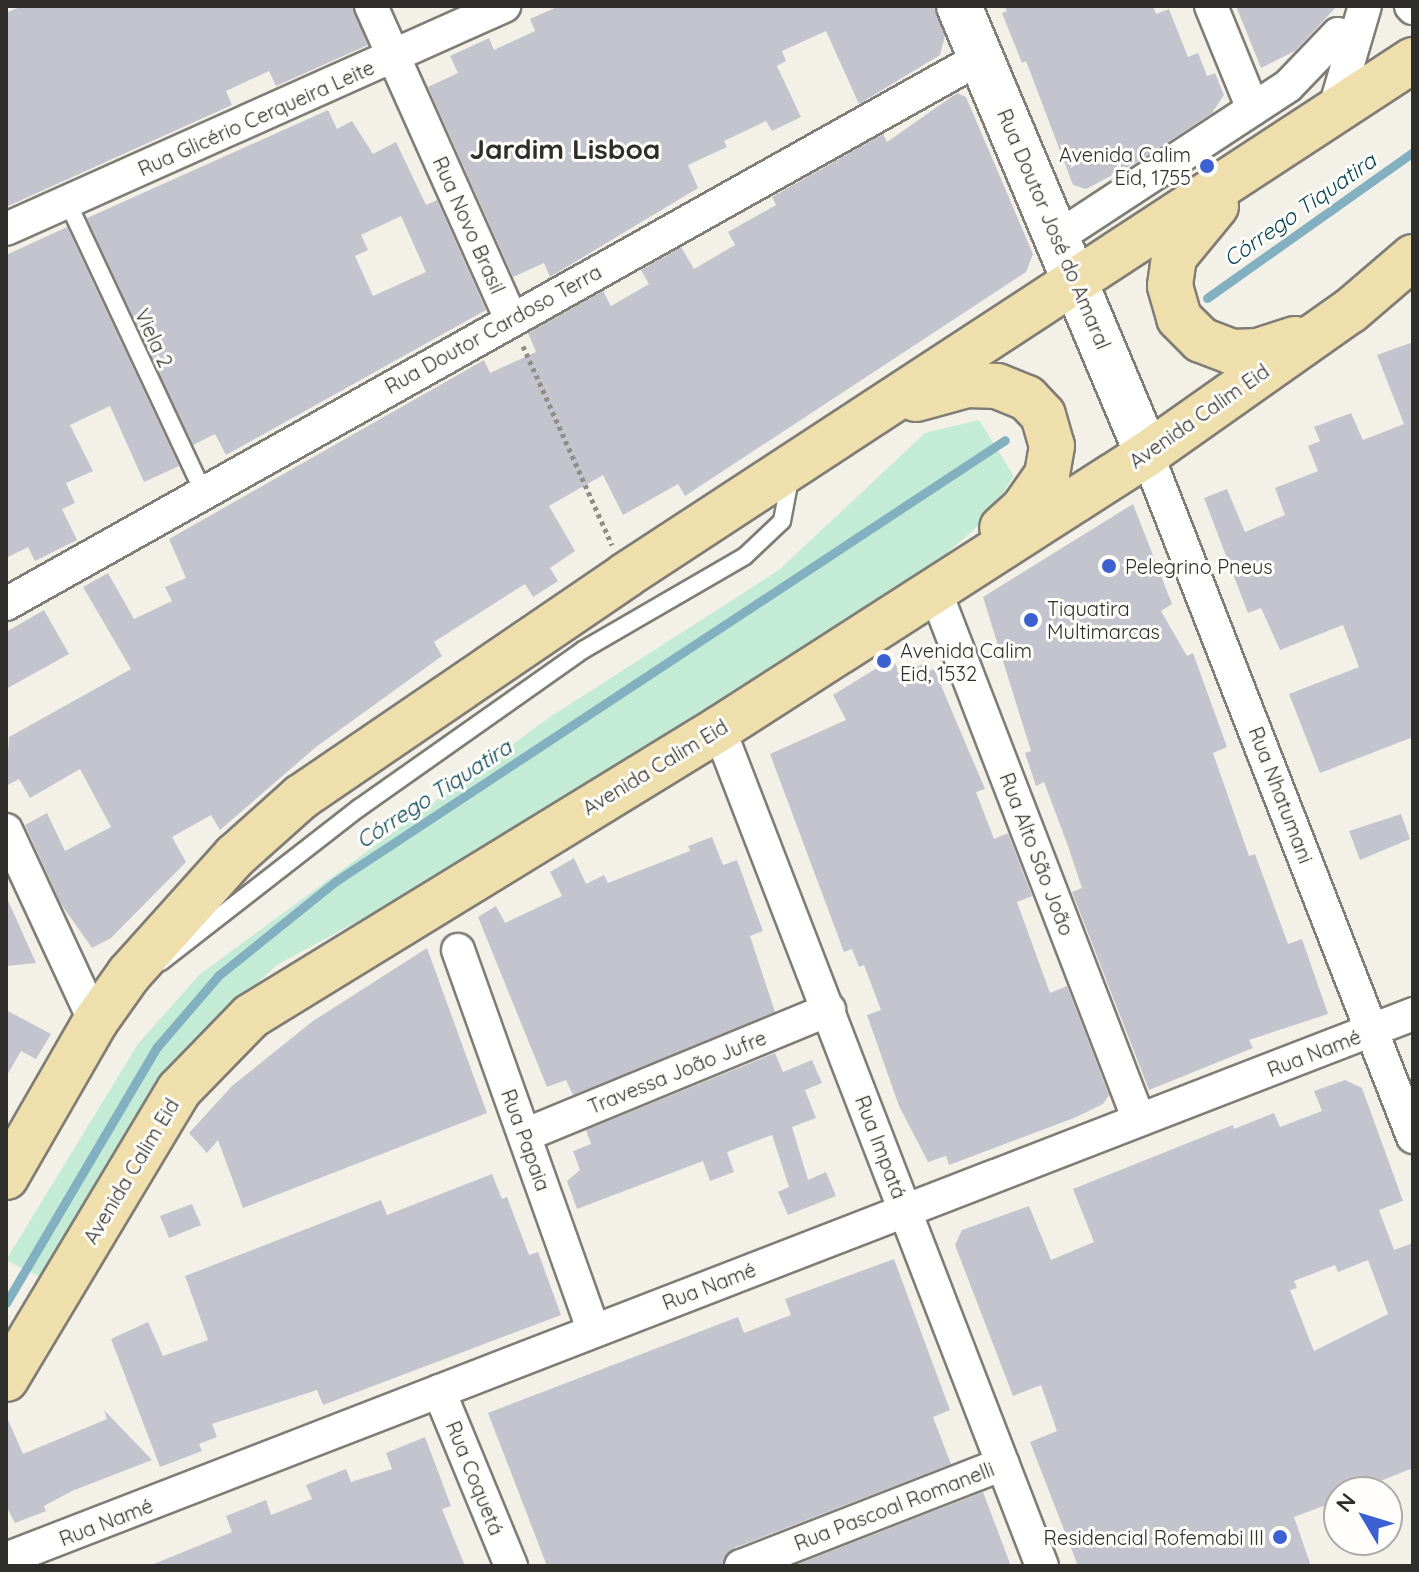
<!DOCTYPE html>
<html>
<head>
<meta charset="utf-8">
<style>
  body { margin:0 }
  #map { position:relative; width:1419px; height:1572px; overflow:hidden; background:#f3f1e7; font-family:Quicksand,sans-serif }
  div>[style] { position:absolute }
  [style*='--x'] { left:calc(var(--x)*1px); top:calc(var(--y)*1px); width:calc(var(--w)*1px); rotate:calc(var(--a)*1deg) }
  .green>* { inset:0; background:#c3ebd6 }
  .stream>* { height:9px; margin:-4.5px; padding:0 4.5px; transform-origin:4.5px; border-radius:4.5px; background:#83b0c0 }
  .building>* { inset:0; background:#c4c4ce }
  .path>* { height:5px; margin-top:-2.5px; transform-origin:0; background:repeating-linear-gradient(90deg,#8f8d86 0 4px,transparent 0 8px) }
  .roads { filter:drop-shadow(2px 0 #7f7d75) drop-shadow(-2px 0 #7f7d75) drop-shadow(0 2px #7f7d75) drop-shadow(0 -2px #7f7d75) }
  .lane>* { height:16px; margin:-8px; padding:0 8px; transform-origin:8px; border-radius:8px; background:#fff }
  .street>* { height:32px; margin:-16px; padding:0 16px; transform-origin:16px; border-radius:16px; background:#fff }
  .secondary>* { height:44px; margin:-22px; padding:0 22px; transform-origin:22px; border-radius:22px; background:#fff }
  .primary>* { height:44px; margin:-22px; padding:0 22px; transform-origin:22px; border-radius:22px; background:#eedfac }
  .dots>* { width:22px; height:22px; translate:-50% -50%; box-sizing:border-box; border:4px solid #fffefa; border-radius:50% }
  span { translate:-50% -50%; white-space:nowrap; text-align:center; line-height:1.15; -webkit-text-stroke:6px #fffefa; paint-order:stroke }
  .street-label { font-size:20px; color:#2f2e2a }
  .poi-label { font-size:20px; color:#2f2e2a }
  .right { translate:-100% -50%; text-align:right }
  .left { translate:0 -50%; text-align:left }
  .water-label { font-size:22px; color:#004354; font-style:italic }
  .district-label { font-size:28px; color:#2f2e2a; font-weight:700 }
  .frame { position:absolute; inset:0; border:8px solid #2f2e2a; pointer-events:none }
  .north { position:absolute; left:1323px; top:1476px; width:80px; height:80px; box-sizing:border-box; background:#fffefa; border:2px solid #acaba7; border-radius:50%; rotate:308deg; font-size:22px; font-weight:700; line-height:32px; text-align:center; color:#2f2e2a }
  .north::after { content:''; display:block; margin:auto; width:28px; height:36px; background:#3b61d2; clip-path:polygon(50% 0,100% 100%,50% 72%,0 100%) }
</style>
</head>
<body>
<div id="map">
  <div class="green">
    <div style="clip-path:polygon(979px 420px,1014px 476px,988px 517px,945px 555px,615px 781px,277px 965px,202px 1034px,138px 1123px,48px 1281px,6px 1260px,138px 1044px,199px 975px,550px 717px,779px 570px,925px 433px)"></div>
  </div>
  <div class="stream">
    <div style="--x:1207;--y:298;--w:252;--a:-35.3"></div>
    <div style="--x:6;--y:1303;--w:297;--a:-59.5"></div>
    <div style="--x:157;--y:1047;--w:95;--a:-49.3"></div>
    <div style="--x:219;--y:975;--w:150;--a:-38.8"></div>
    <div style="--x:336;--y:881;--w:801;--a:-33.39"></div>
  </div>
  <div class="building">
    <div style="clip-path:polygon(22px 6px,352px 6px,368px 45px,276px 86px,269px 71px,226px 91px,232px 105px,6px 207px,6px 13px)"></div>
    <div style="clip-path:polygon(559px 6px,933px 6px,945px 36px,940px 55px,859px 104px,826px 31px,782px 51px,786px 61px,777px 66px,801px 117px,772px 131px,766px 121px,724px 141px,727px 147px,688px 165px,698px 188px,550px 277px,544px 263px,513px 277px,428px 87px,458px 73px,450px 56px,489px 38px,494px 50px,535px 31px,530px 19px)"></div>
    <div style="clip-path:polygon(1004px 6px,1153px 6px,1156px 14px,1169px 9px,1188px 57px,1198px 53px,1207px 76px,1215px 73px,1224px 95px,1212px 113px,1139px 161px,1086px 189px,1073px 185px,1026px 61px,1022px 63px,1002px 13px,1007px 11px)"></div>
    <div style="clip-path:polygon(1236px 6px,1337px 6px,1295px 51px,1261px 68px)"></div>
    <div style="clip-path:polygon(957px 93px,966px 97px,1033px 254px,1026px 272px,685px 496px,678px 484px,623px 515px,603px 475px,549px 506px,575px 551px,550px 568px,558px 581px,533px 597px,525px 584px,434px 642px,442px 656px,316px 747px,220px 830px,211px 815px,172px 837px,186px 862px,111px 938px,92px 948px,61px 904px,25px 825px,47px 813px,65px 851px,111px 827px,80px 769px,30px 798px,19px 779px,6px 786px,9px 737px,131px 669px,83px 587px,108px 573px,134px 619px,172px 601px,165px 587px,186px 578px,169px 539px,484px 360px,490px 373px,536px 352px,528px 333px,603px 291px,611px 306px,649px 284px,641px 270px,681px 247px,694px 269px,735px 245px,728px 232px,776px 205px,772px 197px,883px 134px,887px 142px)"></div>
    <div style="clip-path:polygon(evenodd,328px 110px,337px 129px,352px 121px,373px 154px,396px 142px,426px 205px,437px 200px,486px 310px,226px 455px,215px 434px,193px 445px,87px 218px,328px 110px,401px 216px,426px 272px,373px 296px,355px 256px,368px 250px,361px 235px,401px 216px)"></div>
    <div style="clip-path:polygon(67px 227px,179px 466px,144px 482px,110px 406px,70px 425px,93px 471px,66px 483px,75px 503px,62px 509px,77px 540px,35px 561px,28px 547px,6px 558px,6px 255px)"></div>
    <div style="clip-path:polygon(1413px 342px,1413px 737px,1320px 773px,1289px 694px,1359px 667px,1343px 625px,1280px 650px,1261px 608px,1248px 613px,1204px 498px,1227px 489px,1245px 532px,1285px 515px,1275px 488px,1318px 471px,1308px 446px,1320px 441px,1314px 427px,1351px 413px,1363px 440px,1404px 424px,1377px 355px)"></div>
    <div style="clip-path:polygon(1133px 504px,1172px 604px,1161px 611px,1187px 656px,1193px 653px,1227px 747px,1213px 753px,1249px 856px,1255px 854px,1288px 944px,1302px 939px,1328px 1014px,1249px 1040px,1253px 1048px,1149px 1090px,1072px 892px,1082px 888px,1068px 846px,1044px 782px,1036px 786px,1025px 753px,1031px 751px,983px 597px)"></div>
    <div style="clip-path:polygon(44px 610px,69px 654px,6px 689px,6px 632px)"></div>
    <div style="clip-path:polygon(893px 658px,899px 673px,926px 663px,929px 671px,934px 669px,985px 789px,976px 792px,994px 839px,1008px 833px,1032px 896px,1017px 902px,1050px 993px,1067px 986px,1109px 1095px,1103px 1104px,1074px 1118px,949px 1165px,946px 1156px,928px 1162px,899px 1106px,867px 1015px,881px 1010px,864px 965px,859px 967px,852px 949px,844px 952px,770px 754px,846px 720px,833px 695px)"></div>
    <div style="clip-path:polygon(1401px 814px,1410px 839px,1360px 860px,1349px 831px)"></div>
    <div style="clip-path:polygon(712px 837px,723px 865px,737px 860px,754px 907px,763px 931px,750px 936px,775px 1012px,573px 1095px,566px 1080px,547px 1087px,478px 917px,496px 906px,505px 923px,562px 896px,550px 872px,574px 858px,586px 884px,604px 875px,608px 883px,690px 851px,688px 846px)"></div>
    <div style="clip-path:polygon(6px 896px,36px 963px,6px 966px)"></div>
    <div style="clip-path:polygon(427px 948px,487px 1113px,243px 1208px,218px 1140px,207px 1153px,189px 1133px,232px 1086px,313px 1021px)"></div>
    <div style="clip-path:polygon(6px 1010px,51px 1034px,36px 1059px,21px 1051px,6px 1077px)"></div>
    <div style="clip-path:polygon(775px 1053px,783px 1072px,812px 1060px,822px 1083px,805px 1090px,816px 1118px,792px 1127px,808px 1180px,826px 1172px,836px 1196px,788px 1215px,778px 1192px,789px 1187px,772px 1135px,727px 1152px,734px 1172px,710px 1181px,703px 1161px,577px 1209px,567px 1181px,580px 1170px,573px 1151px,591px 1144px,586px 1130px)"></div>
    <div style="clip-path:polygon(evenodd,1345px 1080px,1362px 1088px,1403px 1201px,1379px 1210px,1394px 1250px,1413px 1243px,1413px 1468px,1353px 1492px,1339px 1492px,1339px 1500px,1294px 1517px,1311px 1566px,1078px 1566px,1030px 1442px,1057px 1431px,1041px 1385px,1013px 1396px,955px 1245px,962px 1230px,1029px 1206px,1051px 1260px,1094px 1242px,1073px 1189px,1233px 1125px,1234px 1129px,1274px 1113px,1280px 1127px,1322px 1111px,1314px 1091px,1345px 1080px,1368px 1260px,1388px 1314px,1314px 1351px,1290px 1290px,1297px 1288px,1294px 1281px,1335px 1265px,1338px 1272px,1368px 1260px)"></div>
    <div style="clip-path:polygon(492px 1174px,502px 1199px,507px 1197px,529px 1255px,538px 1252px,561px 1315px,323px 1405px,317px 1390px,212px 1424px,217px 1437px,199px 1444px,202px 1451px,160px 1467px,111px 1339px,148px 1322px,163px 1356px,208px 1340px,185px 1276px,381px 1200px,387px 1215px)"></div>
    <div style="clip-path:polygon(192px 1204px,201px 1225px,169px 1238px,160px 1216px)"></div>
    <div style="clip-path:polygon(894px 1259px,950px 1410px,933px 1417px,951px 1464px,734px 1548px,722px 1566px,547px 1566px,488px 1413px,738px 1317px,744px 1333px,791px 1315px,785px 1299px)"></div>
    <div style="clip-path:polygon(104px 1410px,152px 1460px,72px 1491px,44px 1506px,46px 1511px,15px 1523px,6px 1506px,6px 1415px,23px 1454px,107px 1419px)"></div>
    <div style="clip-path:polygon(425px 1437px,451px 1506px,442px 1509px,465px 1566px,149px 1566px,232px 1532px,226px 1516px,266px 1500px,271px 1515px,312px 1499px,306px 1485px,346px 1469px,351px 1482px,392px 1469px,386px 1453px)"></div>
    <div style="clip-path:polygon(983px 1492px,1011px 1566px,793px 1566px)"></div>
  </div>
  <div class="path">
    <div style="--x:523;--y:346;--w:218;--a:65.9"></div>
  </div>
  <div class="roads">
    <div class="lane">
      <div style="--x:67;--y:201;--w:323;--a:64.9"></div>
      <div style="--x:161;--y:962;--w:251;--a:-37.9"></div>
      <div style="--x:359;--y:808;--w:274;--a:-35.2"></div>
      <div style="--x:583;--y:650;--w:187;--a:-30.1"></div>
      <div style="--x:745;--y:556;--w:51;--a:-43.4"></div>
      <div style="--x:782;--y:521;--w:48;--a:-79.2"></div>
    </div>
    <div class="street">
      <div style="--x:371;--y:6;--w:343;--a:65.9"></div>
      <div style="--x:1211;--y:6;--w:111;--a:67.8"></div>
      <div style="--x:1411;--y:6;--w:3;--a:45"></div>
      <div style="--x:1334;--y:111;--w:109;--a:-73.6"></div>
      <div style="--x:6;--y:229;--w:546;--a:-24.12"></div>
      <div style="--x:1058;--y:237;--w:275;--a:-33.3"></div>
      <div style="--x:1288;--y:86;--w:72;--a:-46.1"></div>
      <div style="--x:1147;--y:454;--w:733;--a:68.72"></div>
      <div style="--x:934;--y:588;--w:570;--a:68.93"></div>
      <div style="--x:6;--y:604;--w:1119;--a:-29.27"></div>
      <div style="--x:719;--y:729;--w:897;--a:68.9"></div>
      <div style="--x:6;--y:830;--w:212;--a:65.1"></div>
      <div style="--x:458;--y:950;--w:403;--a:70.4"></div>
      <div style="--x:525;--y:1135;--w:329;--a:-22.4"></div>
      <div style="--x:439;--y:1391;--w:189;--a:67.6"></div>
      <div style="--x:6;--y:1559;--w:1509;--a:-21.17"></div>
      <div style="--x:741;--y:1566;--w:281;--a:-21.3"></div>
    </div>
    <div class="secondary">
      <div style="--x:959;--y:6;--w:486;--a:67.2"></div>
    </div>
    <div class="primary">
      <div style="--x:1216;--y:206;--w:66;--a:129.5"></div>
      <div style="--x:1174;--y:257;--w:29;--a:98"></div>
      <div style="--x:1170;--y:286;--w:33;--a:74"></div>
      <div style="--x:1179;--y:318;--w:31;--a:45"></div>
      <div style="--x:1201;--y:340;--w:33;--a:21"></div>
      <div style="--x:1232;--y:352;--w:26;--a:-2"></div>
      <div style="--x:1258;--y:351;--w:39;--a:-18"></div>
      <div style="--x:916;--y:399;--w:53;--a:-15.4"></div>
      <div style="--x:967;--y:385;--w:30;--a:2"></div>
      <div style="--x:997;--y:386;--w:32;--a:22"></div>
      <div style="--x:1027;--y:398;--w:23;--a:47"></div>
      <div style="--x:1043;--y:415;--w:32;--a:74"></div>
      <div style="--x:1052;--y:446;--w:29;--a:100"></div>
      <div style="--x:1047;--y:475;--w:42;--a:125.2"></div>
      <div style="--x:1023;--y:509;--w:28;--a:138"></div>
      <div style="--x:6;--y:1177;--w:179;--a:-60.1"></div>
      <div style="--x:95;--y:1022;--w:59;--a:-54.7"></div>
      <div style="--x:129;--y:974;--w:159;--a:-48.1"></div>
      <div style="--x:235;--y:856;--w:89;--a:-41.8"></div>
      <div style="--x:301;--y:797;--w:394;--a:-34.3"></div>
      <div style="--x:626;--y:575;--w:941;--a:-33.2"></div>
      <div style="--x:6;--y:1379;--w:337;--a:-59.1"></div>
      <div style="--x:179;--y:1090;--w:103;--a:-45.8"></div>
      <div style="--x:251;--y:1016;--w:549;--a:-31.52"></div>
      <div style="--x:719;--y:729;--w:509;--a:-32.72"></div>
      <div style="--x:1147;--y:454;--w:248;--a:-35.2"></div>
      <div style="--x:1350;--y:311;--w:83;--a:-40.6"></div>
    </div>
  </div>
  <div class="dots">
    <div style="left:1207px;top:166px;background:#3b61d2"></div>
    <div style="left:1109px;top:566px;background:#3b61d2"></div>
    <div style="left:1031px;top:620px;background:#3b61d2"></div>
    <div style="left:884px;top:661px;background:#3b61d2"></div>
    <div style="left:1280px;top:1537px;background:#3b61d2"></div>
  </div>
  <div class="street-label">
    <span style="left:256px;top:118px;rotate:-24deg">Rua Glicério Cerqueira Leite</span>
    <span style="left:469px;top:225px;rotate:66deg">Rua Novo Brasil</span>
    <span style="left:1054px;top:229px;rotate:67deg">Rua Doutor José do Amaral</span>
    <span style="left:493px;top:329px;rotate:-29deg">Rua Doutor Cardoso Terra</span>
    <span style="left:154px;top:338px;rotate:65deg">Viela 2</span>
    <span style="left:1199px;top:416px;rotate:-35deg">Avenida Calim Eid</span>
    <span style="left:655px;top:767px;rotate:-31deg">Avenida Calim Eid</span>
    <span style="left:1281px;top:795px;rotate:69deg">Rua Nhatumani</span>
    <span style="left:1037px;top:854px;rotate:69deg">Rua Alto São João</span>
    <span style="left:1314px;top:1053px;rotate:-21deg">Rua Namé</span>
    <span style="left:677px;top:1072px;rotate:-22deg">Travessa João Jufre</span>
    <span style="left:526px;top:1140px;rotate:70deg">Rua Papaia</span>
    <span style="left:881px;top:1147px;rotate:69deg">Rua Impatá</span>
    <span style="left:131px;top:1171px;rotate:-59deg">Avenida Calim Eid</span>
    <span style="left:709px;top:1286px;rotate:-21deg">Rua Namé</span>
    <span style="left:475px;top:1478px;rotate:68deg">Rua Coquetá</span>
    <span style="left:894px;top:1506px;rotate:-21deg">Rua Pascoal Romanelli</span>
    <span style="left:106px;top:1522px;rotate:-21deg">Rua Namé</span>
  </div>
  <div class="poi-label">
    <span class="right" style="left:1191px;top:166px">Avenida Calim<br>Eid, 1755</span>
    <span class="left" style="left:1125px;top:566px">Pelegrino Pneus</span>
    <span class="left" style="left:1047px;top:620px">Tiquatira<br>Multimarcas</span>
    <span class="left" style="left:900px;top:662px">Avenida Calim<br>Eid, 1532</span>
    <span class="right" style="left:1264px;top:1537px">Residencial Rofemabi III</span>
  </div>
  <div class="water-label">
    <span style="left:1300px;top:210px;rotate:-35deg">Córrego Tiquatira</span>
    <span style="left:434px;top:794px;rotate:-33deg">Córrego Tiquatira</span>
  </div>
  <div class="district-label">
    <span style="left:565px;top:149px">Jardim Lisboa</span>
  </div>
  <div class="frame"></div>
  <div class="north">N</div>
</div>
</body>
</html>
